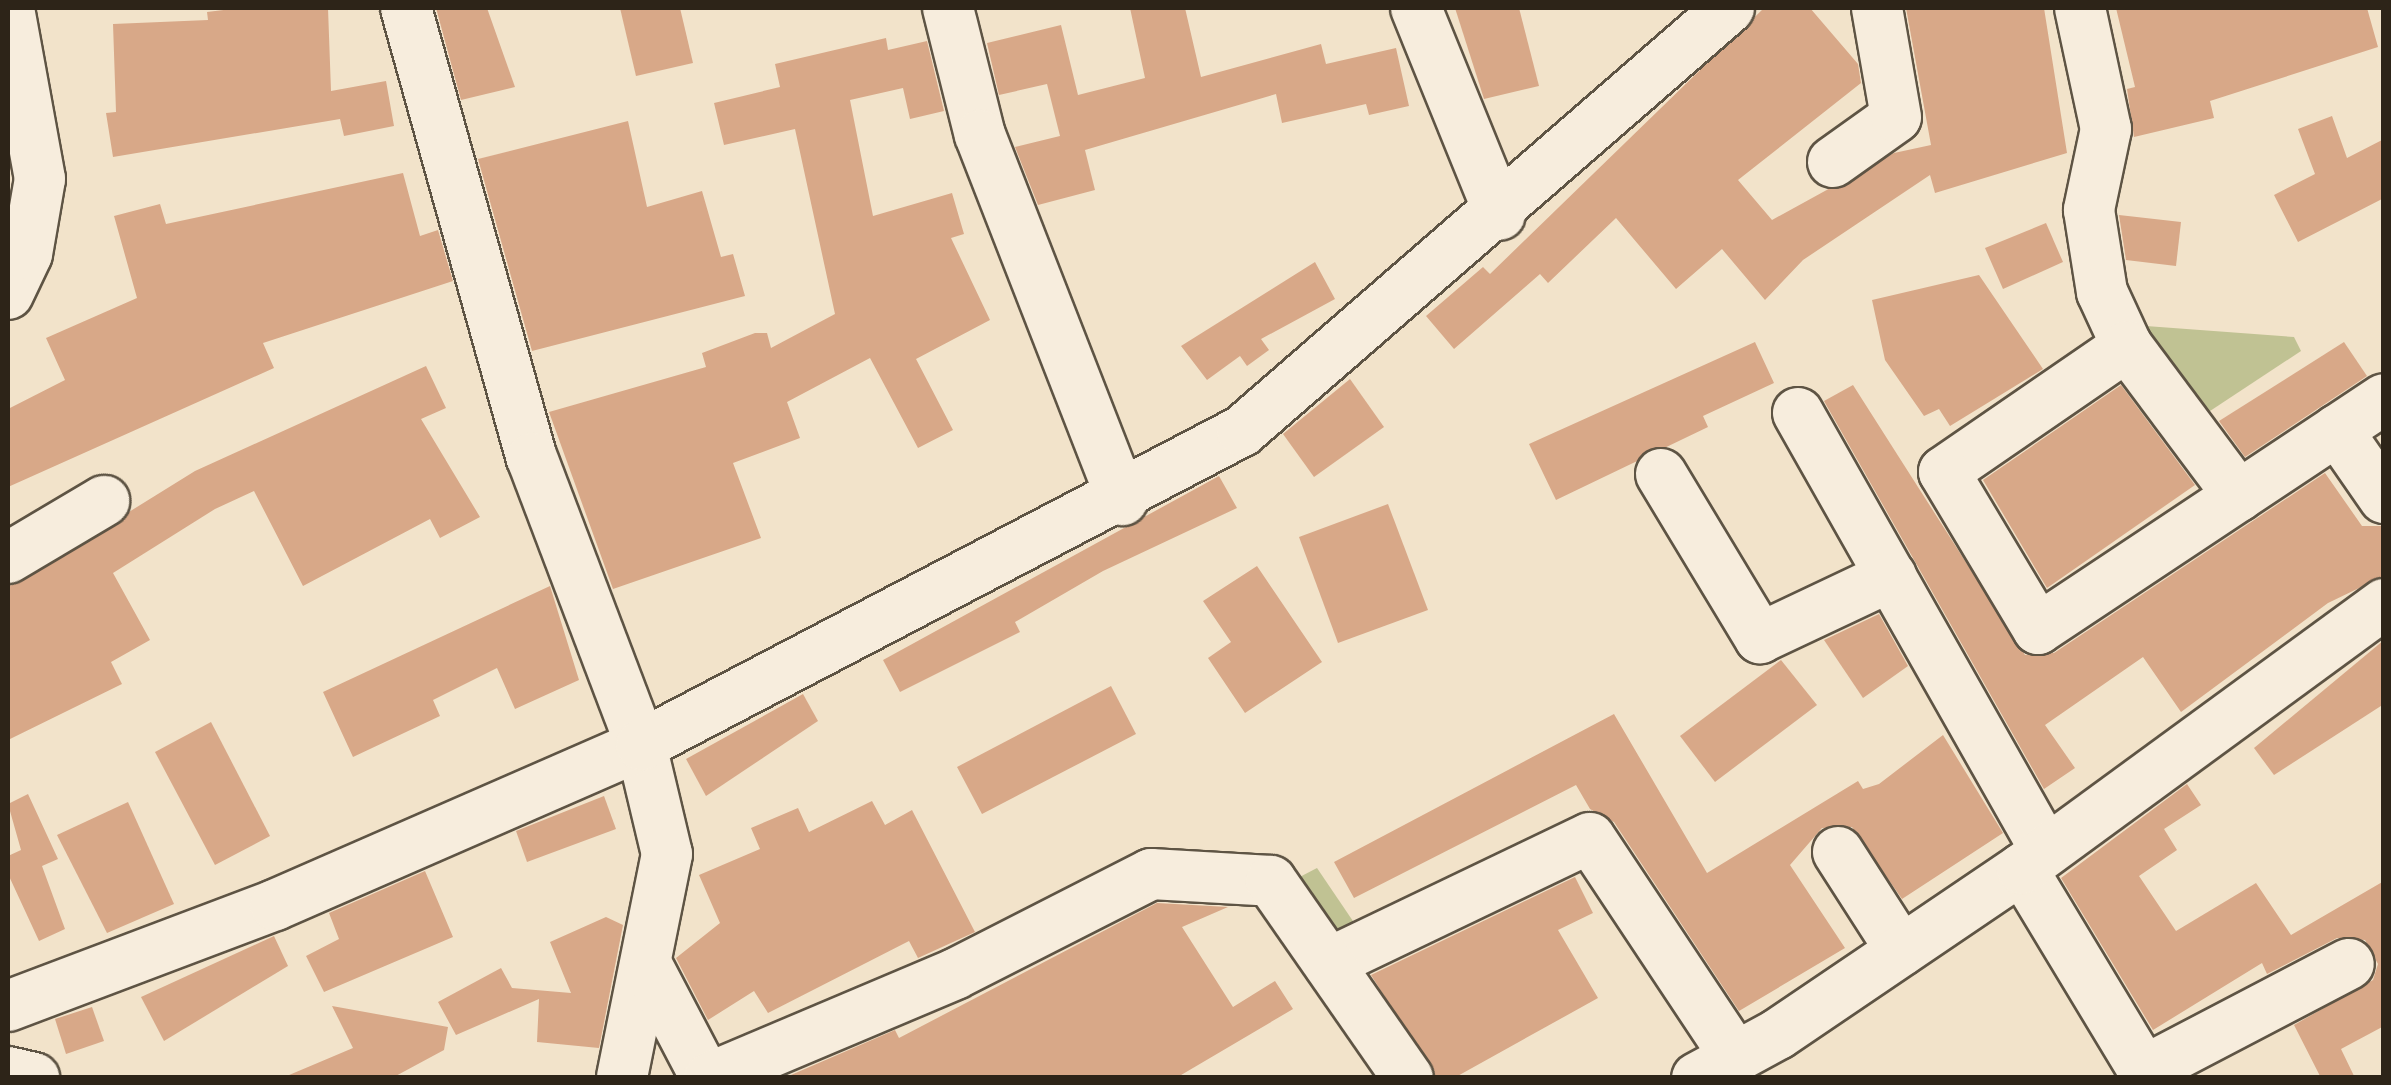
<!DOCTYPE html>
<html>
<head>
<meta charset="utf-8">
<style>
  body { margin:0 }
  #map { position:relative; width:2391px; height:1085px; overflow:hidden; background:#f2e3ca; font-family:"Old Standard TT",serif }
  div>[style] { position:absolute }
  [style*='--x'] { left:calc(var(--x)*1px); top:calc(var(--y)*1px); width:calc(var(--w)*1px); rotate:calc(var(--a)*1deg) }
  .green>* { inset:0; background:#c0c293 }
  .building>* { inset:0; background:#d8a888 }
  .roads { filter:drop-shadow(2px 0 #5e5444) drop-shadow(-2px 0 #5e5444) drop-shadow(0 2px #5e5444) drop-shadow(0 -2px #5e5444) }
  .minor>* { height:50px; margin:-25px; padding:0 25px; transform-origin:25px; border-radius:25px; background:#f7eddd }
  span { translate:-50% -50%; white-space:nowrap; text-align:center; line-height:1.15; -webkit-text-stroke:9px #f7eddd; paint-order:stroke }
  .frame { position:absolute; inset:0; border:10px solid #2d2418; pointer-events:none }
</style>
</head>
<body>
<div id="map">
  <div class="green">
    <div style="clip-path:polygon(2146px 326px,2294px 337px,2301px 351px,2207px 413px)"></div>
    <div style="clip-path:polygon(1317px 868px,1359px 930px,1333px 947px,1292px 881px)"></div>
  </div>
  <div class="building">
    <div style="clip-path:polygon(240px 8px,328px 8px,331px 91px,386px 81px,394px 126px,344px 136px,340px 119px,113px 157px,106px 113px,116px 112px,113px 24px,208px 20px,207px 12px)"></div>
    <div style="clip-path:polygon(436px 8px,487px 8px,515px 87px,461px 100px)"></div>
    <div style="clip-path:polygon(620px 8px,680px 8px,693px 63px,636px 76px)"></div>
    <div style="clip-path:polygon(1130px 8px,1185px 8px,1201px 77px,1321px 44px,1326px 64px,1396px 48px,1409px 106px,1369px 115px,1366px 104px,1282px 123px,1276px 94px,1085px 150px,1095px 190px,1038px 205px,1015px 147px,1060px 136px,1047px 84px,999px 95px,987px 43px,1061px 25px,1078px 95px,1145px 78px)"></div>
    <div style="clip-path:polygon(1455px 8px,1519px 8px,1539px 86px,1484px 99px)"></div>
    <div style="clip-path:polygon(1764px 8px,1810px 8px,1858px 64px,1861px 83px,1738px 180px,1772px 220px,1894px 153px,1931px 145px,1906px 8px,2044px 8px,2067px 153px,1935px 193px,1930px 175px,1803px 260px,1765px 300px,1722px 249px,1676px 289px,1616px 218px,1548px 283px,1540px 274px,1454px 349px,1426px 316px,1483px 267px,1490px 274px)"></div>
    <div style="clip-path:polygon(2116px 8px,2367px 8px,2378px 47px,2210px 101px,2214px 118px,2134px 137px,2127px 89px,2135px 87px)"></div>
    <div style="clip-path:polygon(886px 38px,888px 50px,927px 41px,944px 111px,910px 119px,903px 88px,850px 100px,873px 216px,952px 193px,964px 234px,951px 238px,990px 320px,916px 359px,953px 430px,918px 448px,870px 358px,787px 402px,800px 438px,733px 463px,761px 538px,613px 589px,549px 412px,706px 367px,702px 353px,755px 333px,767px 333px,771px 348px,835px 314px,795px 129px,724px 145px,714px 103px,780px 87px,775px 64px)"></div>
    <div style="clip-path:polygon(2332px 116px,2347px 158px,2384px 139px,2384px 198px,2298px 242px,2274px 195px,2315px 174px,2298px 129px)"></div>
    <div style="clip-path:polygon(628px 121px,647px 207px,702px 191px,721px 257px,733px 254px,745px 296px,532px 351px,478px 159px)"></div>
    <div style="clip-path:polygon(403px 173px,420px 236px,438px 230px,453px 281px,263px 343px,274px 368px,8px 487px,8px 409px,65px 380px,46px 338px,137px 298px,114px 216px,160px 204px,166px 224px)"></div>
    <div style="clip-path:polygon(2119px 215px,2181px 222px,2176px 266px,2126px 260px)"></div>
    <div style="clip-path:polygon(2046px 223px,2063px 262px,2003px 289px,1985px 248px)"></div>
    <div style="clip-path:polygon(1315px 262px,1335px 299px,1261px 339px,1269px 350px,1247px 366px,1240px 356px,1207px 380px,1181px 346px)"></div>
    <div style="clip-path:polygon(1979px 275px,2043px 369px,1950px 426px,1939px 409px,1924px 416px,1885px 360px,1872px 300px)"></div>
    <div style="clip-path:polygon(1755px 342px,1774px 383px,1703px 416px,1708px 427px,1556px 500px,1529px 444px)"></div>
    <div style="clip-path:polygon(2344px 342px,2367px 376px,2245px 457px,2219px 421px)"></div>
    <div style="clip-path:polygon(426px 366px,446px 408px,421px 419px,480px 517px,440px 538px,430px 519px,303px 586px,254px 491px,215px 509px,113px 573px,150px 640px,111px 662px,122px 684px,8px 740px,8px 587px,195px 471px)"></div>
    <div style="clip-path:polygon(1350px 379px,1384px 427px,1314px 477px,1283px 434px)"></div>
    <div style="clip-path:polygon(1853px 385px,2025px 655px,2054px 653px,2325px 473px,2362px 526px,2384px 526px,2384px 576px,2328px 603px,2181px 712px,2143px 657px,2045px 725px,2075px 768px,2044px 789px,1824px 401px)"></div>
    <div style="clip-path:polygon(2121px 385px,2195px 485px,2047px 588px,1983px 480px)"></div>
    <div style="clip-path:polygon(1219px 476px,1237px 508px,1103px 571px,1015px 622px,1020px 632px,900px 692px,883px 660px)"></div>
    <div style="clip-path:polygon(1388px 504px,1428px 610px,1338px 643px,1299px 537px)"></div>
    <div style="clip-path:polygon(1257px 566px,1322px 662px,1245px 713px,1208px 658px,1231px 642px,1203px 601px)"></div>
    <div style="clip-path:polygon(550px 586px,579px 680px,515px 709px,497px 668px,433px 700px,440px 716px,353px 757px,323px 692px)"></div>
    <div style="clip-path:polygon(1879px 614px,1908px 666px,1863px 698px,1824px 640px)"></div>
    <div style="clip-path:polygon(2384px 640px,2384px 704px,2274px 775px,2254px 748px)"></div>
    <div style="clip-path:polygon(1781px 660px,1817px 705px,1715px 782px,1680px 736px)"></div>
    <div style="clip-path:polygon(1111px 686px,1136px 734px,982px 814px,957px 767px)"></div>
    <div style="clip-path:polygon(803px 694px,818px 721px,706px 796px,686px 759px)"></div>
    <div style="clip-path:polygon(1614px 714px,1707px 873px,1858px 781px,1863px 789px,1879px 784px,1943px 735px,2003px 833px,1902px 899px,1852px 827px,1822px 828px,1790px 865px,1845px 948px,1739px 1011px,1614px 822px,1590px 809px,1576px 785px,1354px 898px,1334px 862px)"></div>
    <div style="clip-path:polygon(211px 722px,270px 836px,215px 865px,155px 752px)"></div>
    <div style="clip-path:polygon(2187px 784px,2201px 805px,2164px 829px,2177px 850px,2139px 876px,2176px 931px,2256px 883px,2291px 935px,2384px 881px,2384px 1026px,2341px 1049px,2355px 1078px,2321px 1078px,2294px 1025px,2373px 980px,2378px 964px,2365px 940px,2337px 938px,2267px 974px,2262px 963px,2153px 1030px,2061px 878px)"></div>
    <div style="clip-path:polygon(28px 794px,58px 859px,42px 866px,65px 929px,39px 941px,8px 874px,8px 856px,21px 850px,8px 804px)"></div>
    <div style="clip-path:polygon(604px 796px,616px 829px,527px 862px,516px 831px)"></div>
    <div style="clip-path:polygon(872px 801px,885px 825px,912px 810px,975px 932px,918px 958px,909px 941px,768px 1013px,754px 991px,708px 1020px,676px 958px,720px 923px,699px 875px,760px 849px,751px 828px,798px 808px,809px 832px)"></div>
    <div style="clip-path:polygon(128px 802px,174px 904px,107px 933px,57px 835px)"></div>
    <div style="clip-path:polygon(425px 871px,453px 937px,324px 992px,306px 956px,339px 939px,329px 913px)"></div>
    <div style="clip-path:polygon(1575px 877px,1593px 913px,1558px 930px,1598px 998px,1454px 1078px,1436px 1078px,1371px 975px)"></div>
    <div style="clip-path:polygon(1157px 903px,1228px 907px,1182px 927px,1233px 1007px,1275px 981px,1293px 1009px,1176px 1078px,784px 1078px,895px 1030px,899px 1038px)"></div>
    <div style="clip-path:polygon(606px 917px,623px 925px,599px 1048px,537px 1042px,539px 999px,456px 1035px,438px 1002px,501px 968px,512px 988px,571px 993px,550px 942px)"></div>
    <div style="clip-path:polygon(274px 936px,288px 966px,164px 1041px,141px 997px)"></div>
    <div style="clip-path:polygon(332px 1006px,448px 1027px,444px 1050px,392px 1078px,282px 1078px,353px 1048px)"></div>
    <div style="clip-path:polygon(92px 1007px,104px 1041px,66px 1054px,55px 1019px)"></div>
  </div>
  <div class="roads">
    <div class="minor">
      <div style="--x:406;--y:8;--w:467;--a:74.4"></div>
      <div style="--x:532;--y:458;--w:307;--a:69.2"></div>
      <div style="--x:641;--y:745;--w:112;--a:76.6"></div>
      <div style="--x:667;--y:854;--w:228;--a:101.4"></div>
      <div style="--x:948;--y:8;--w:131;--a:75.9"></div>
      <div style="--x:980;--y:135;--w:392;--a:68.7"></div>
      <div style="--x:1416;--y:8;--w:223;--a:67.9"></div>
      <div style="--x:2080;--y:8;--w:124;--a:77.9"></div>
      <div style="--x:2106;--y:129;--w:83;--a:101.9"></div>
      <div style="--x:2089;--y:210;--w:83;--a:81"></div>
      <div style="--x:2102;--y:292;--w:60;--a:65.2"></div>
      <div style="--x:2127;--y:346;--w:187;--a:53.3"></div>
      <div style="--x:1833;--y:162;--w:77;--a:-35.5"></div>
      <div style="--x:1896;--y:117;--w:111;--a:-99.9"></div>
      <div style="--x:8;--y:294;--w:44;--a:-64.6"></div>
      <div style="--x:27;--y:254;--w:76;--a:-80.2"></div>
      <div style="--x:40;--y:179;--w:174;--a:-100.3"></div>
      <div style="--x:2127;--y:346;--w:222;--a:145.5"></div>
      <div style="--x:1944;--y:472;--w:183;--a:59.1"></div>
      <div style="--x:2038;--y:629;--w:415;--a:-33.6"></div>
      <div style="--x:1798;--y:413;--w:503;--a:60.48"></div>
      <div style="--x:2337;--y:430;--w:83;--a:55.3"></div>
      <div style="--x:1661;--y:474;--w:192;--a:58.9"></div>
      <div style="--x:1760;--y:638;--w:145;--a:-25.3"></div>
      <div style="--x:8;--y:558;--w:112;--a:-30.7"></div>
      <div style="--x:1838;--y:852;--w:117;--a:57.3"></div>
      <div style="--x:2022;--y:869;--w:244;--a:58.9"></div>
      <div style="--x:1329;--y:963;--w:289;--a:-25.6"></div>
      <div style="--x:1590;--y:838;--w:260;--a:56.4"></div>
      <div style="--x:649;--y:969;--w:123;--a:62.4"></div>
      <div style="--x:8;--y:1006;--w:285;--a:-20.7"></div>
      <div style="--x:275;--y:905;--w:399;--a:-23.6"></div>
      <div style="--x:641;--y:745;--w:678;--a:-27.59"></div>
      <div style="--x:1242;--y:431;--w:645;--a:-40.98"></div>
      <div style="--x:2144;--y:1071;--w:231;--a:-27.6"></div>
      <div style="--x:8;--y:1072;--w:27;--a:13"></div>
      <div style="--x:709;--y:1078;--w:267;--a:-22.9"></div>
      <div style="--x:955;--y:974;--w:220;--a:-27"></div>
      <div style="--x:1151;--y:874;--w:120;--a:3.3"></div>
      <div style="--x:1271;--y:881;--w:240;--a:55.2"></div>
      <div style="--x:1697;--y:1078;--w:92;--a:-28.5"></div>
      <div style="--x:1778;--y:1034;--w:295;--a:-34.1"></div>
      <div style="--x:2022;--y:869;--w:449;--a:-36.2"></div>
    </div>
  </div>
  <div class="frame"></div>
</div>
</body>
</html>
